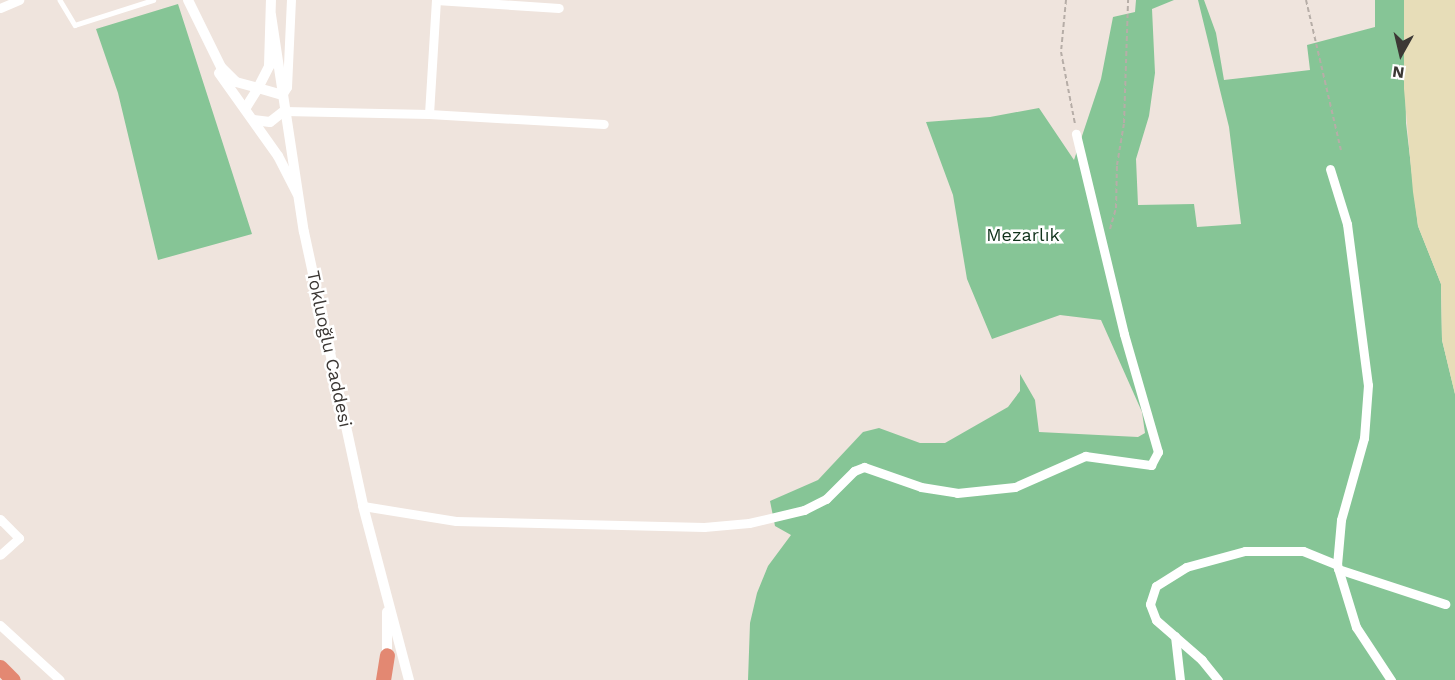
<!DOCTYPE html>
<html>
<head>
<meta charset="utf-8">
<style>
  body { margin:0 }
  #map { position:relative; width:1455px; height:680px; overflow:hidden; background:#efe4dd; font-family:"Work Sans",sans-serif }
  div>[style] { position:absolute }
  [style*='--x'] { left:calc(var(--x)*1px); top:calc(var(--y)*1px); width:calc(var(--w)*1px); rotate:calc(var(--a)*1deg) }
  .green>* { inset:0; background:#86c596 }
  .sand>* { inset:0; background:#e7ddb8 }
  .path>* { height:2px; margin-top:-1px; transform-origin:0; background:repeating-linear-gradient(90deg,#b6ada7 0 4.5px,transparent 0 7.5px) }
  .service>* { height:4.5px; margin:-2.25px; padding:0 2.25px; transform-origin:2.25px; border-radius:2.25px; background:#fff }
  .minor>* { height:9px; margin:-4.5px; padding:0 4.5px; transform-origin:4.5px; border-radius:4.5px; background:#fff }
  .tertiary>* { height:10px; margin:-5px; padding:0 5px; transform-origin:5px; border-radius:5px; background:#fff }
  .trunk>* { height:15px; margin:-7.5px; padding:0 7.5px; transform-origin:7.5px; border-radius:7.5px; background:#e38872 }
  span { translate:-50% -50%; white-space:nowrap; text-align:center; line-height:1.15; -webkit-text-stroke:5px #fff; paint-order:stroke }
  .park-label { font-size:18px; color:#10331b }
  .street-label { font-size:18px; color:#3c3835 }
  .north { position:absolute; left:1371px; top:24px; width:60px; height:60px; -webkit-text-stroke:4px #fff; paint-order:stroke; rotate:188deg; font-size:16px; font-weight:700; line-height:24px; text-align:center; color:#3c3835 }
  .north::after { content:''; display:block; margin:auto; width:21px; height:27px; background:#3c3835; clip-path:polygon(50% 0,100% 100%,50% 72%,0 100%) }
</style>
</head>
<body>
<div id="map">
  <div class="green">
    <div style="clip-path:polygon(1136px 0,1174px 0,1152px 9px,1155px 73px,1149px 116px,1136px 159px,1138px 205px,1194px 204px,1197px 227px,1241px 224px,1229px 127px,1198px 0,1204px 0,1216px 33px,1224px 80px,1310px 70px,1307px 45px,1375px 27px,1375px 0,1404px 0,1406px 123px,1418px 226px,1441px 284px,1442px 340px,1455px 394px,1455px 680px,748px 680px,750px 623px,757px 593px,768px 566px,791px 535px,775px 526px,770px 501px,818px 480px,863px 432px,879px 428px,920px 443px,945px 443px,1008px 407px,1020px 391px,1020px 374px,1035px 400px,1039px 432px,1138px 437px,1145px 433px,1142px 412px,1101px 320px,1060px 315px,992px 339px,967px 279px,953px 195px,926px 122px,990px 117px,1039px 108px,1074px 160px,1101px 79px,1113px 17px,1135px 12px)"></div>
    <div style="clip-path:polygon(178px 4px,252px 234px,158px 260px,118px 93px,96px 29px)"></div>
  </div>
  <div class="sand">
    <div style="clip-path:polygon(1404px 0,1455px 0,1455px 394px,1442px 340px,1441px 284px,1418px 226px,1413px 192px,1404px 89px)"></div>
  </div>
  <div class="path">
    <div style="--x:1066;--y:0;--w:52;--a:95.5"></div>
    <div style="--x:1061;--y:52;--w:73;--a:79"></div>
    <div style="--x:1306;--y:0;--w:154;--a:76.9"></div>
    <div style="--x:1110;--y:229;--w:22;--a:-74"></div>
    <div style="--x:1116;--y:208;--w:43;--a:-88.7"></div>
    <div style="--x:1117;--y:165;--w:43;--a:-80.5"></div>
    <div style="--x:1124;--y:123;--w:123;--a:-88.1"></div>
  </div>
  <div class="service">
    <div style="--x:60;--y:0;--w:29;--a:59"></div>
    <div style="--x:75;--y:25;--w:82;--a:-17.8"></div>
  </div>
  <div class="minor">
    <div style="--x:436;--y:0;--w:123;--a:3.7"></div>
    <div style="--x:0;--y:8;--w:21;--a:-23"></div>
    <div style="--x:282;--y:95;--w:9;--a:-58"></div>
    <div style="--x:287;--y:87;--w:87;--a:-87.4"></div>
    <div style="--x:284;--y:111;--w:145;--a:1.2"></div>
    <div style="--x:429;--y:114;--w:175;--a:3.3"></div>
    <div style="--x:429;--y:114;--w:114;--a:-86.5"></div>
    <div style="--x:1330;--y:169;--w:58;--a:72.8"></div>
    <div style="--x:1347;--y:224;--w:162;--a:82.6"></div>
    <div style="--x:1368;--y:385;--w:53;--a:94.3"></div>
    <div style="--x:1364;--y:438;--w:85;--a:105.7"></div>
    <div style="--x:1341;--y:520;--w:45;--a:95.1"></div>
    <div style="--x:1337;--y:565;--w:65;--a:73"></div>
    <div style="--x:1356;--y:627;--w:64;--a:56.6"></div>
    <div style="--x:363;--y:506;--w:94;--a:9.2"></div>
    <div style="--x:456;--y:521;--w:248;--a:1.4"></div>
    <div style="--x:704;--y:527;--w:45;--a:-5.1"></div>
    <div style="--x:749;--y:523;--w:57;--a:-13.3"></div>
    <div style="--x:804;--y:510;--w:25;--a:-27"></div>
    <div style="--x:826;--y:499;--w:40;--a:-45"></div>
    <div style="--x:854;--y:471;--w:11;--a:-22"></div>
    <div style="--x:864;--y:467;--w:60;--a:19.3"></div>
    <div style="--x:921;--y:487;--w:36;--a:9"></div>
    <div style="--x:957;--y:493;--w:58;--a:-5.9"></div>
    <div style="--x:1015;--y:487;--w:77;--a:-23.9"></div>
    <div style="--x:1085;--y:456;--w:67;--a:7.8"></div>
    <div style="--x:1151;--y:465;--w:15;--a:-62"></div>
    <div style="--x:1158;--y:452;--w:123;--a:-106.1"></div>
    <div style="--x:1124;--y:334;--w:206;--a:-103.5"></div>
    <div style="--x:0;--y:519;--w:27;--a:45"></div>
    <div style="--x:19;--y:538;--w:25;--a:138"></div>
    <div style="--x:1338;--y:569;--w:113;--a:18.1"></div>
    <div style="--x:0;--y:625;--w:81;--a:42.5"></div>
    <div style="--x:1175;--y:636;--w:44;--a:83.5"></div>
    <div style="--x:1218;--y:680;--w:26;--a:-129"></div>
    <div style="--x:1202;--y:660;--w:61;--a:-139"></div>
    <div style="--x:1156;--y:620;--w:17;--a:-111"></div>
    <div style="--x:1150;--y:604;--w:19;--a:-72"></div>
    <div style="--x:1156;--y:586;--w:36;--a:-32"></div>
    <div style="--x:1186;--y:567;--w:61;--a:-15.2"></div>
    <div style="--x:1245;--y:551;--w:58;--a:0"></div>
    <div style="--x:1303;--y:551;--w:37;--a:22"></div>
  </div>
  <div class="tertiary">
    <div style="--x:188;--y:0;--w:75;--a:63.8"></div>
    <div style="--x:221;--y:67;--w:21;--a:45"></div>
    <div style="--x:236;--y:82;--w:23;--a:15"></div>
    <div style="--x:258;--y:88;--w:25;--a:-63"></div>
    <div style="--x:269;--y:66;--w:66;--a:-88.3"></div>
    <div style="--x:271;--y:15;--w:219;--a:81.4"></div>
    <div style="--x:304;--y:232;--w:280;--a:77.8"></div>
    <div style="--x:363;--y:506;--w:180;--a:75.2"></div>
    <div style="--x:219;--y:73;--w:102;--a:54.6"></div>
    <div style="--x:278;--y:156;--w:42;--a:62.8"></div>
    <div style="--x:245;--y:109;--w:25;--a:-58"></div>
    <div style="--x:258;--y:88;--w:25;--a:16"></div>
    <div style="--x:253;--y:120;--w:17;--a:7"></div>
    <div style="--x:270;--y:122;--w:18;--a:-38"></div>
    <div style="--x:387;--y:660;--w:48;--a:-90"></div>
  </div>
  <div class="trunk">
    <div style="--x:0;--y:667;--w:18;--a:45"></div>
    <div style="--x:383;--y:680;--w:25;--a:-81"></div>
  </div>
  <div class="park-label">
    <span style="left:1023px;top:235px">Mezarlık</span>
  </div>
  <div class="street-label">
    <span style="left:329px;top:349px;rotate:78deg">Tokluoğlu Caddesi</span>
  </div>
  <div class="north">N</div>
</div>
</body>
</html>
